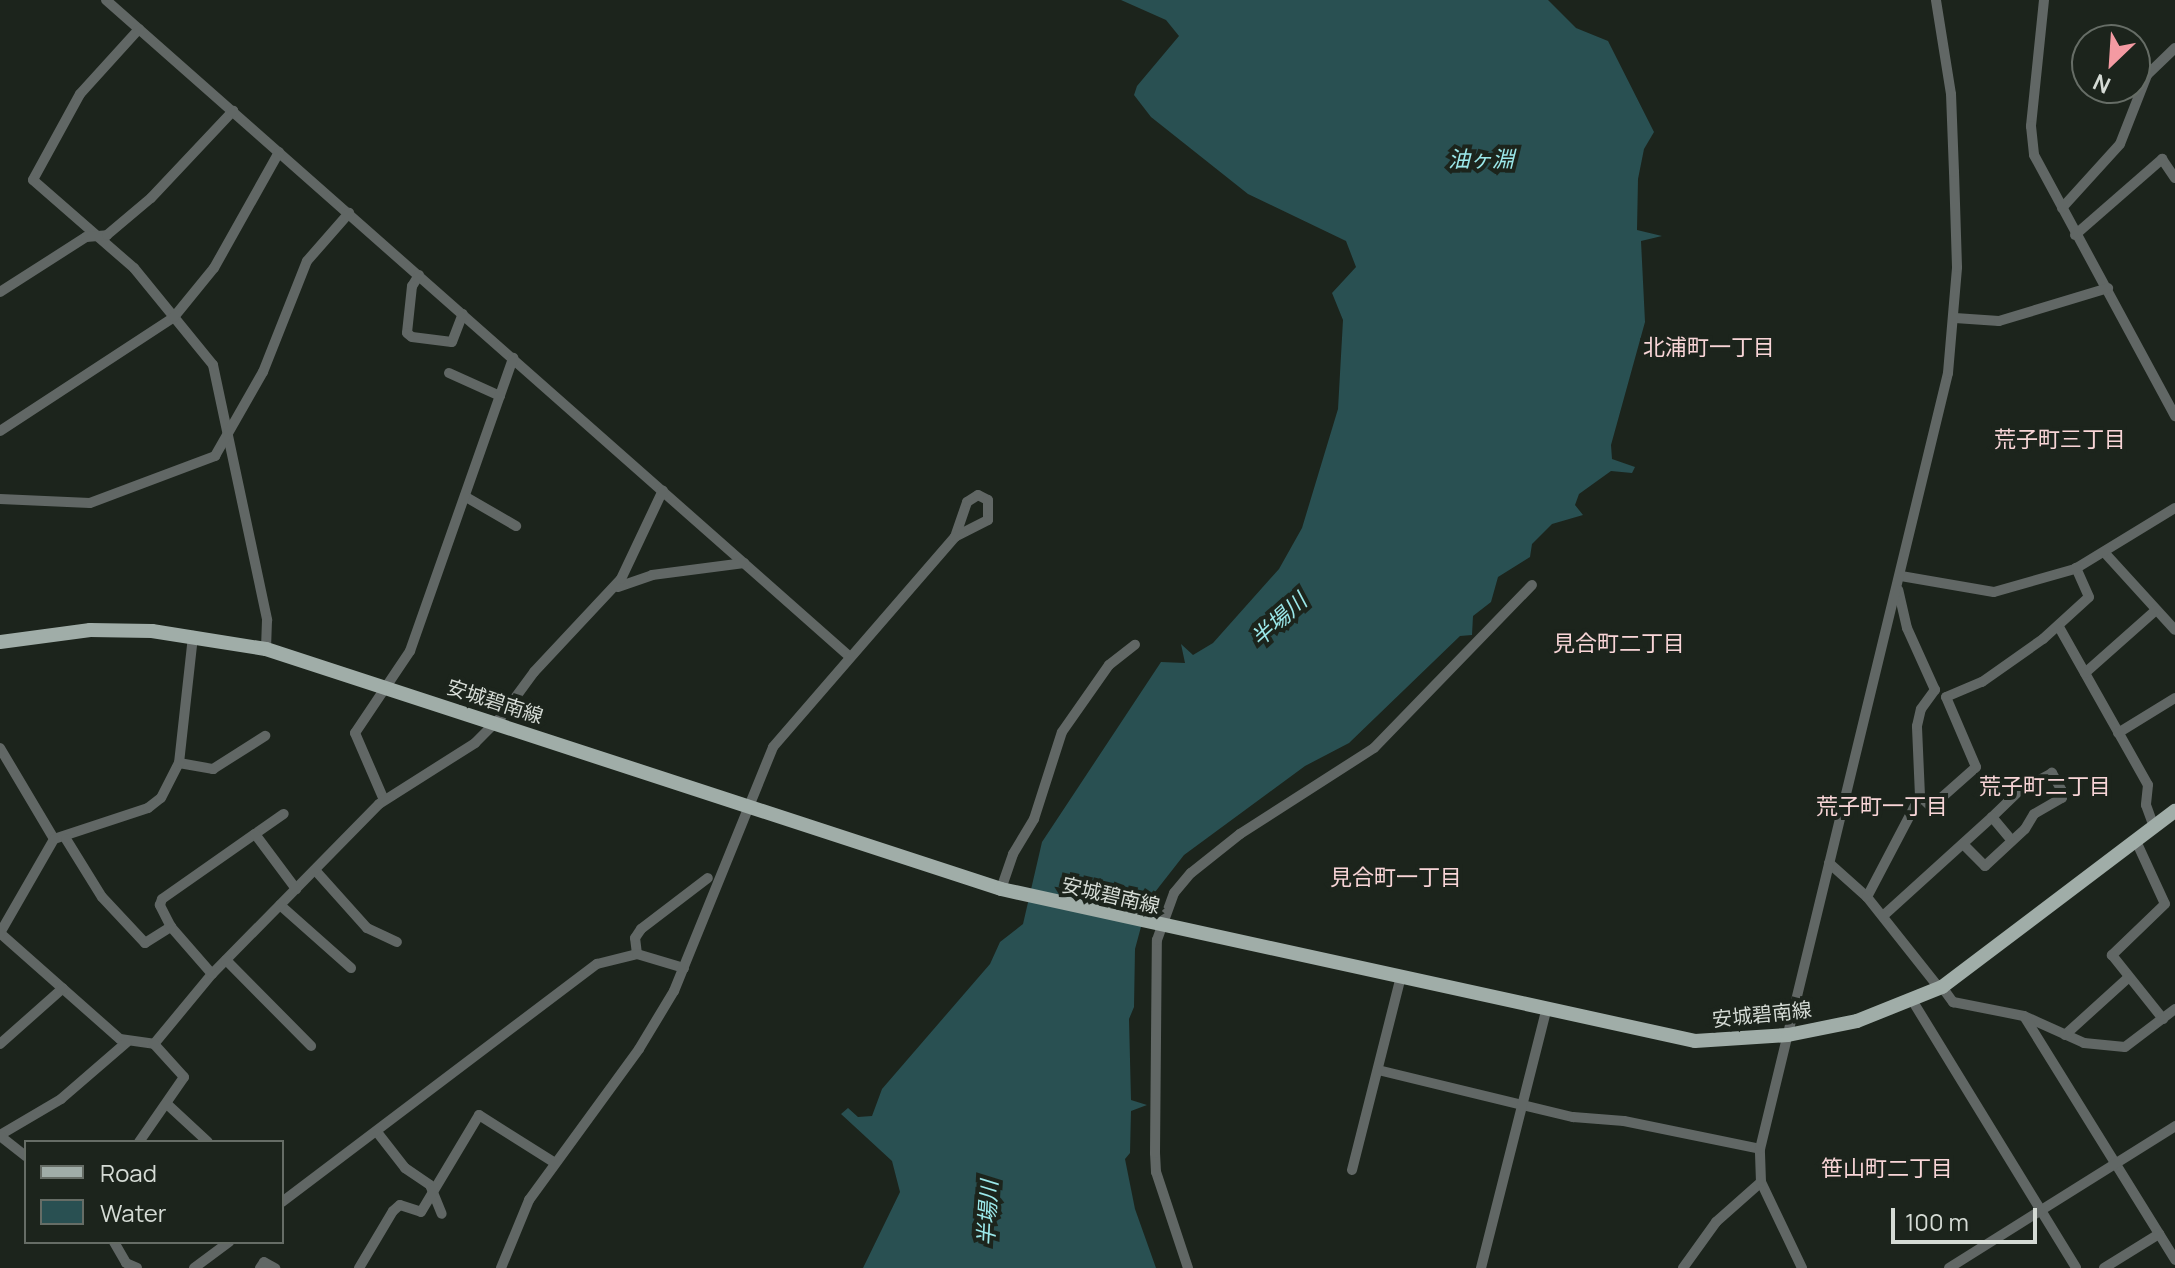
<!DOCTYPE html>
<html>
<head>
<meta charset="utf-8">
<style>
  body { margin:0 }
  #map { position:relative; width:2175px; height:1268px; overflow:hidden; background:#1c241c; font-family:Manrope,"Noto Sans JP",sans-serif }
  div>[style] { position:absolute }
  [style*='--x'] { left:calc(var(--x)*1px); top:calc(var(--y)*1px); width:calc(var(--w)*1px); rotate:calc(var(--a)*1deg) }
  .water>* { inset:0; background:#295052 }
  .minor>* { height:10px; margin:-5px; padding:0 5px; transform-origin:5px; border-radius:5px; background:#616765 }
  .major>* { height:14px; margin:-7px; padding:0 7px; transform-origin:7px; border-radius:7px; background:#a0ada8 }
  span { translate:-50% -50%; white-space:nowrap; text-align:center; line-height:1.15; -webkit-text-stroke:8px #1c241c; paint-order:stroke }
  .street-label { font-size:20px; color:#d5dbd5 }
  .water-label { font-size:22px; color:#9be8ea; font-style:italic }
  .neighbourhood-label { font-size:22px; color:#f8d5d7 }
  .legend { position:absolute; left:24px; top:1140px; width:260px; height:104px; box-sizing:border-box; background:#1c241c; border:2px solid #666d66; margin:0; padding:10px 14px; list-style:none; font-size:24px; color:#d5dbd5 }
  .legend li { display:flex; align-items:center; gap:16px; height:40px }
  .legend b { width:40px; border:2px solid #666d66 }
  .north { position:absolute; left:2071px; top:24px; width:80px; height:80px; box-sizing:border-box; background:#1c241c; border:2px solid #666d66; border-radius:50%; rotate:205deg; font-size:22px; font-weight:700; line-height:32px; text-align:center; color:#d5dbd5 }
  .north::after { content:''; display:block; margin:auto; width:28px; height:36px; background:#f49aa2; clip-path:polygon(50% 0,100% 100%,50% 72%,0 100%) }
  .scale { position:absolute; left:1891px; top:1208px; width:146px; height:36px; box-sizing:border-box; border:4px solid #d5dbd5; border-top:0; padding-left:10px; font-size:24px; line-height:28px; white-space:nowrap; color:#d5dbd5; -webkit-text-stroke:6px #1c241c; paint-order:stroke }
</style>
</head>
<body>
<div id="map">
  <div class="water">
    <div style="clip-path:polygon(1121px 0,1548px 0,1576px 28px,1608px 41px,1654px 132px,1644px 149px,1638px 179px,1637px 230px,1662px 236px,1641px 241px,1645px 322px,1611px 445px,1612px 459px,1635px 467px,1632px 473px,1611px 471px,1579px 494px,1575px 505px,1583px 515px,1552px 524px,1532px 544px,1530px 557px,1498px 577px,1491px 602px,1473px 616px,1472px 635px,1460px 636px,1349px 743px,1305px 766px,1184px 855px,1148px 901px,1135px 949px,1134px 1007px,1129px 1019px,1131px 1100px,1147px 1105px,1131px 1111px,1130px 1153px,1125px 1159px,1135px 1209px,1156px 1268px,863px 1268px,900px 1192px,892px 1161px,841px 1114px,848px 1108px,858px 1117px,872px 1116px,882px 1089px,990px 964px,1000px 942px,1023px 924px,1042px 842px,1161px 662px,1185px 663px,1181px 644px,1193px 655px,1213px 643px,1279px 569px,1302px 528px,1338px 409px,1343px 320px,1332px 293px,1356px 267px,1346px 241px,1248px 194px,1151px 117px,1134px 95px,1137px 86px,1179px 36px,1166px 20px)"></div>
  </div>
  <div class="minor">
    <div style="--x:106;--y:0;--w:991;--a:41.44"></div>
    <div style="--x:2044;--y:0;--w:127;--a:95.9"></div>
    <div style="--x:2031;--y:126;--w:29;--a:84"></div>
    <div style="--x:2034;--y:155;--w:297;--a:61.6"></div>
    <div style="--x:139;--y:29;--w:88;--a:132.2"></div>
    <div style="--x:80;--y:94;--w:98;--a:118.7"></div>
    <div style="--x:33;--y:180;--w:134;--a:41.1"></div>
    <div style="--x:134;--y:268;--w:125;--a:50.8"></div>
    <div style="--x:213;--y:365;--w:261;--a:78"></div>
    <div style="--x:267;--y:620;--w:29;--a:92"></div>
    <div style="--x:2062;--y:208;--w:86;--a:-47.8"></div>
    <div style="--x:2120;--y:144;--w:74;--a:-68.6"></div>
    <div style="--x:2147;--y:75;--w:39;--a:-44"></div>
    <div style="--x:2075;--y:235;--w:116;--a:-41.1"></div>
    <div style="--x:2162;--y:159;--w:23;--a:56"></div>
    <div style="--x:419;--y:275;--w:13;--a:122"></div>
    <div style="--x:412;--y:286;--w:47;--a:96.1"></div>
    <div style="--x:407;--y:333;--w:6;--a:39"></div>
    <div style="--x:412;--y:337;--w:40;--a:7.1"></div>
    <div style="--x:452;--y:342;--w:30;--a:-69"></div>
    <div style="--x:0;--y:292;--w:102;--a:-32.6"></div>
    <div style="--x:86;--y:237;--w:21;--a:-5"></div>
    <div style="--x:107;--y:235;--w:57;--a:-40.1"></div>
    <div style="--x:151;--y:198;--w:120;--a:-46.7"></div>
    <div style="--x:1955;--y:318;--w:44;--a:3.9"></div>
    <div style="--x:1999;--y:321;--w:114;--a:-16.8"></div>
    <div style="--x:449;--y:373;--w:56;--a:24.3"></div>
    <div style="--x:0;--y:431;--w:208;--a:-33.2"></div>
    <div style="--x:174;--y:317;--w:63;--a:-50.8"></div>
    <div style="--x:214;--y:268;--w:133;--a:-60.7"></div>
    <div style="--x:466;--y:497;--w:58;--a:30.1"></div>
    <div style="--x:0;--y:499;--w:90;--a:2.5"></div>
    <div style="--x:90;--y:503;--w:134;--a:-20.6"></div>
    <div style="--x:215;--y:456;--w:97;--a:-60.3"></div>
    <div style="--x:263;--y:372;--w:119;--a:-68.4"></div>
    <div style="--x:307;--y:261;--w:64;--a:-48.8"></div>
    <div style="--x:2104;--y:552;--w:105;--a:47.7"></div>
    <div style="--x:1901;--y:576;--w:94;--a:9.8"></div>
    <div style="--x:1994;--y:592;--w:84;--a:-15.9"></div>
    <div style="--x:2075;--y:569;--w:117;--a:-31.4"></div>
    <div style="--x:618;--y:587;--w:36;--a:-19"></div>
    <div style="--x:652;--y:575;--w:93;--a:-7.4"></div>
    <div style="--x:2059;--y:627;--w:181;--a:60.6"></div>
    <div style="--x:2148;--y:785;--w:20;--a:96"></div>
    <div style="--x:2146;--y:805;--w:23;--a:70"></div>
    <div style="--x:2085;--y:673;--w:95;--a:-41.6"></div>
    <div style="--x:2118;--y:733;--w:67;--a:-31.6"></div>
    <div style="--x:0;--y:748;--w:106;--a:59.3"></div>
    <div style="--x:179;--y:763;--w:35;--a:10"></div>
    <div style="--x:213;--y:769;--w:62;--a:-32.4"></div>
    <div style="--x:1920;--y:796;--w:16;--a:45"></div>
    <div style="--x:1931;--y:807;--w:60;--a:-41.6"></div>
    <div style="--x:1976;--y:767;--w:76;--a:-113.2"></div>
    <div style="--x:1946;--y:697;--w:39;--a:-23"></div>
    <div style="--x:1982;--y:682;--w:75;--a:-35.2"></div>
    <div style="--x:2043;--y:639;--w:62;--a:-42.4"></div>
    <div style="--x:2089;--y:597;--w:32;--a:-114"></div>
    <div style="--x:384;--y:800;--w:73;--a:-113.4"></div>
    <div style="--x:355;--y:733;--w:99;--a:-56.1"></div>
    <div style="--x:410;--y:651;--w:311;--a:-70.6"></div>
    <div style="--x:255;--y:834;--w:35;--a:-35"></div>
    <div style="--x:54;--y:839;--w:99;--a:-18.3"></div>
    <div style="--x:148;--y:808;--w:16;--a:-38"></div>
    <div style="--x:161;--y:798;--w:39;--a:-63"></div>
    <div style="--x:179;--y:763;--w:128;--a:-83.7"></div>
    <div style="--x:66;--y:839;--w:68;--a:58.2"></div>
    <div style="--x:102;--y:897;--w:63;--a:46.9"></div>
    <div style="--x:145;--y:943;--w:31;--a:-32"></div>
    <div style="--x:2136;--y:841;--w:69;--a:65.3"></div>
    <div style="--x:2165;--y:904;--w:74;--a:136.1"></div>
    <div style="--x:2112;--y:955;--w:82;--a:51.4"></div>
    <div style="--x:1963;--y:844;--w:31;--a:45"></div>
    <div style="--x:1985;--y:866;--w:54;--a:-42.8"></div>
    <div style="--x:2025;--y:829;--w:17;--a:-59"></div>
    <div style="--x:2034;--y:814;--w:32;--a:-30"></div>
    <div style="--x:2062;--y:798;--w:7;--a:-90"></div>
    <div style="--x:2062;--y:791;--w:21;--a:-119"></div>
    <div style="--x:2052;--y:773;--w:39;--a:151"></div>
    <div style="--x:2018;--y:792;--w:36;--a:136"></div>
    <div style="--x:1829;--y:863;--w:51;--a:41.8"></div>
    <div style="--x:1867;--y:897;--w:116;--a:51.6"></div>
    <div style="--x:315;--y:870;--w:78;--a:48.1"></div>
    <div style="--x:367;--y:928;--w:33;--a:25"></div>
    <div style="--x:1001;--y:889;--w:37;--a:-71"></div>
    <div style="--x:1013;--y:854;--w:41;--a:-59"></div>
    <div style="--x:1034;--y:819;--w:91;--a:-72.2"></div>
    <div style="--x:1062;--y:732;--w:82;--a:-55"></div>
    <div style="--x:1109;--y:665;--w:33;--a:-38"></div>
    <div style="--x:1867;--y:897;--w:114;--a:-62.3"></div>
    <div style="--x:1920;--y:796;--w:70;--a:-92.5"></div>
    <div style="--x:1917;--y:726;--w:17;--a:-77"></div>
    <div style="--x:1921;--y:709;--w:24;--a:-54"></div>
    <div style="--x:1935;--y:690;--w:68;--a:-114.3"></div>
    <div style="--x:1907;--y:628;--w:39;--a:-103"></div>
    <div style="--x:280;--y:905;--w:95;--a:41.6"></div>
    <div style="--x:1883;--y:916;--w:147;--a:-42.2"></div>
    <div style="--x:1992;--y:817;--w:30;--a:50"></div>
    <div style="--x:0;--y:933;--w:160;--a:41.5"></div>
    <div style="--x:120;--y:1039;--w:34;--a:8"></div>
    <div style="--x:154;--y:1044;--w:91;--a:-50.4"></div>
    <div style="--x:212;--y:974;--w:238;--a:-45.5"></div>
    <div style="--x:379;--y:804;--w:114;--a:-32.4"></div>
    <div style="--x:475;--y:743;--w:37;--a:-45"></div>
    <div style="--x:501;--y:717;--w:56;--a:-53.7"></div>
    <div style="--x:534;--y:672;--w:127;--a:-46.9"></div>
    <div style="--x:621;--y:579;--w:98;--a:-64.7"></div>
    <div style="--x:0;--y:933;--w:108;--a:-60.1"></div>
    <div style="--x:637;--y:954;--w:16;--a:-97"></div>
    <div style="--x:635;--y:938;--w:11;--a:-56"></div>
    <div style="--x:641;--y:929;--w:84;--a:-37.3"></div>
    <div style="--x:226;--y:960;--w:121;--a:45.3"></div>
    <div style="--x:212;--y:974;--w:62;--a:-131.1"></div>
    <div style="--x:171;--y:927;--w:25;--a:-117"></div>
    <div style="--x:160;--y:905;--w:6;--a:-72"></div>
    <div style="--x:162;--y:899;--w:113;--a:-35"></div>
    <div style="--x:255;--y:834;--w:69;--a:53.3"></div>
    <div style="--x:1942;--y:987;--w:19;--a:54"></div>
    <div style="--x:1953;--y:1002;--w:72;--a:11.2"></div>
    <div style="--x:2024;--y:1016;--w:66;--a:24.2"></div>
    <div style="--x:2084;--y:1043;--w:41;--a:5.6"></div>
    <div style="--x:2125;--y:1047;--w:63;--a:-37.2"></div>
    <div style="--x:1912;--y:1000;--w:314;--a:58.5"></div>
    <div style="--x:2024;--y:1016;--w:287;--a:58.2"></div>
    <div style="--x:2065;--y:1035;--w:86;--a:-42.2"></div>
    <div style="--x:0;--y:1044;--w:84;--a:-41.6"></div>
    <div style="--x:1378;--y:1070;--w:201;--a:13.6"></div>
    <div style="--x:1573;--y:1117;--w:51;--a:4.5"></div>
    <div style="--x:1624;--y:1121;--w:139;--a:11.6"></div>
    <div style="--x:168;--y:1105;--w:54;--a:42.8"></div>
    <div style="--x:377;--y:1132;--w:46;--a:52.1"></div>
    <div style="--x:405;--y:1168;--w:30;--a:34"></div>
    <div style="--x:430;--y:1185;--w:31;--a:68"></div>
    <div style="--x:0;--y:1135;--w:71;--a:-30.5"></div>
    <div style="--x:61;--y:1099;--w:87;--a:-40.8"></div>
    <div style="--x:0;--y:1136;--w:33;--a:38"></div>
    <div style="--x:139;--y:1142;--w:79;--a:-55.3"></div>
    <div style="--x:184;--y:1077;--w:45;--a:-132.3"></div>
    <div style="--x:1352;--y:1170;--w:199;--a:-75.8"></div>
    <div style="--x:282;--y:1202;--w:395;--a:-37.1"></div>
    <div style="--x:597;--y:964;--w:41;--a:-14"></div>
    <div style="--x:637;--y:954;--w:49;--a:16.6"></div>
    <div style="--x:114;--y:1242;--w:24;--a:60"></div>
    <div style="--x:126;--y:1263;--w:12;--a:24"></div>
    <div style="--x:194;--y:1268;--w:44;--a:-36.6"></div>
    <div style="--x:260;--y:1268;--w:7;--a:-56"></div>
    <div style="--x:264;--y:1262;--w:13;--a:29"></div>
    <div style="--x:359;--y:1268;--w:66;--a:-59.2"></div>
    <div style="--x:393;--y:1211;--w:9;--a:-41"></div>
    <div style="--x:400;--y:1205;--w:22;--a:18"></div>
    <div style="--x:421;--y:1212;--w:113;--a:-59.1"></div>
    <div style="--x:479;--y:1115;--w:90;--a:32.3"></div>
    <div style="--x:501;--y:1268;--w:74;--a:-67.6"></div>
    <div style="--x:529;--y:1200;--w:187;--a:-53.9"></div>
    <div style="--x:639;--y:1049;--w:68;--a:-58.9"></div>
    <div style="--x:674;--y:991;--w:263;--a:-67.9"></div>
    <div style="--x:773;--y:747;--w:278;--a:-49.1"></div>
    <div style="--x:955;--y:537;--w:37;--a:-71"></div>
    <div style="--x:967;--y:502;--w:13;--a:-32"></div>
    <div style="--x:978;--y:495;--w:11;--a:27"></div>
    <div style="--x:988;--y:500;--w:20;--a:90"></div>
    <div style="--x:988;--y:520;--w:37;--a:153"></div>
    <div style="--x:1188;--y:1268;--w:101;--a:-108.4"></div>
    <div style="--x:1156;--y:1172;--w:19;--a:-93"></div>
    <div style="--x:1155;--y:1153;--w:213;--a:-89.5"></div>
    <div style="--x:1157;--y:940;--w:50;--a:-70.1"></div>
    <div style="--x:1174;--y:893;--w:26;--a:-50"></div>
    <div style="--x:1191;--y:873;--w:63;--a:-38.5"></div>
    <div style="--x:1240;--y:834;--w:159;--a:-32.7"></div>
    <div style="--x:1374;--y:748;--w:227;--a:-45.9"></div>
    <div style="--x:1481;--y:1268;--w:265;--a:-75.8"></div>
    <div style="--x:1683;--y:1268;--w:57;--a:-54.3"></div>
    <div style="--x:1716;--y:1222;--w:60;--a:-41.6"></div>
    <div style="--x:1802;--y:1268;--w:95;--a:-115.5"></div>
    <div style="--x:1761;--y:1182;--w:33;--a:-92"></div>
    <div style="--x:1760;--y:1149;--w:798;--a:-76.38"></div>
    <div style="--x:1948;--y:373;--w:106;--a:-85.1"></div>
    <div style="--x:1957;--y:267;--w:95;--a:-91.8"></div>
    <div style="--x:1954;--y:172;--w:78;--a:-92.2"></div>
    <div style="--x:1951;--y:94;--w:95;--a:-99.1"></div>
    <div style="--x:1949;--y:1268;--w:267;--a:-32.1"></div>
    <div style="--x:2104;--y:1268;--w:65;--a:-31.7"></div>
  </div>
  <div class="major">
    <div style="--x:0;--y:642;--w:91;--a:-7.6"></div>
    <div style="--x:90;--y:630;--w:62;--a:0.9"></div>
    <div style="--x:152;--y:631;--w:115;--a:9"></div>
    <div style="--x:266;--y:649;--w:773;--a:18.08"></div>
    <div style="--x:1001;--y:889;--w:710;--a:12.35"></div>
    <div style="--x:1695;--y:1041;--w:93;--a:-3.7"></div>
    <div style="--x:1788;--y:1035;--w:70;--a:-11.5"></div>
    <div style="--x:1857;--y:1021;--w:92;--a:-21.8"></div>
    <div style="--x:1942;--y:987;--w:292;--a:-37.1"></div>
  </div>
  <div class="street-label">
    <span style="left:495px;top:701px;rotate:18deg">安城碧南線</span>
    <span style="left:1111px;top:895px;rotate:13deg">安城碧南線</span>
    <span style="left:1762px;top:1014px;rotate:-6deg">安城碧南線</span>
  </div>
  <div class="water-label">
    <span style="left:1481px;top:160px">油ヶ淵</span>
    <span style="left:1279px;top:620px;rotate:-42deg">半場川</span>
    <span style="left:988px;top:1213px;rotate:-87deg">半場川</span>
  </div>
  <div class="neighbourhood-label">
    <span style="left:1709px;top:348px">北浦町一丁目</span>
    <span style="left:2060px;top:440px">荒子町三丁目</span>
    <span style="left:1619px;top:644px">見合町二丁目</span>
    <span style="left:2045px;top:787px">荒子町二丁目</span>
    <span style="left:1882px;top:807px">荒子町一丁目</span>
    <span style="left:1396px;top:878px">見合町一丁目</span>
    <span style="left:1887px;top:1169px">笹山町二丁目</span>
  </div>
  <ul class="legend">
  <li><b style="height:10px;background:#a0ada8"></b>Road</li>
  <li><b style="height:22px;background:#295052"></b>Water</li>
  </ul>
  <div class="north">N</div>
  <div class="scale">100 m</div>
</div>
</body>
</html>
